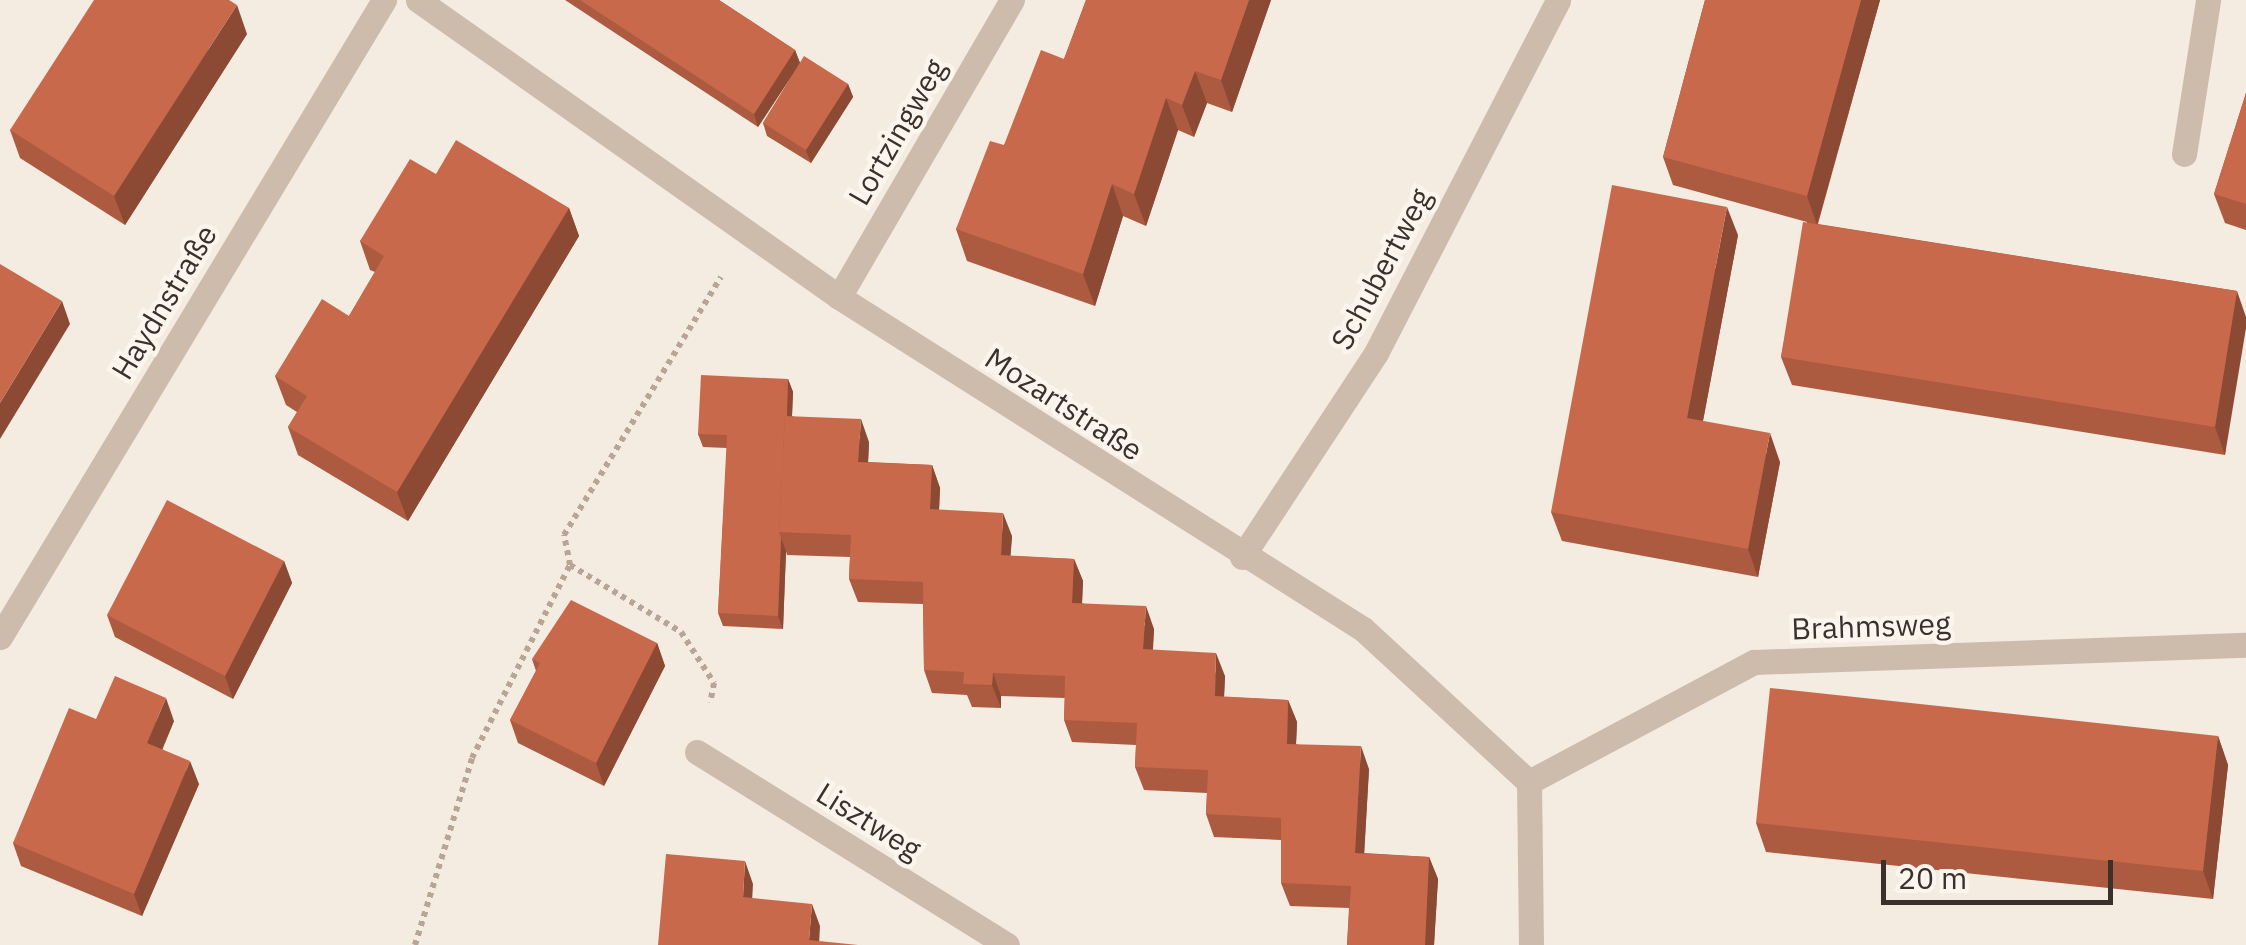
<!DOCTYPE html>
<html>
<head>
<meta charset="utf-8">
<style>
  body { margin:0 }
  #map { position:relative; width:2246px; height:945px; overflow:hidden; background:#f4ebe1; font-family:"IBM Plex Sans",sans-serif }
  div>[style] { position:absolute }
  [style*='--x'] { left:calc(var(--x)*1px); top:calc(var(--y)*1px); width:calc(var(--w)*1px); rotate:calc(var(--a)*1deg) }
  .path>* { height:6px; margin-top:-3px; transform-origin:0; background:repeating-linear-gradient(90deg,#b9a596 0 5px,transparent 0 10px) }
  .minor>* { height:25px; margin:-12.5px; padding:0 12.5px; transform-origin:12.5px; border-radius:12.5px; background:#cdbbac }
  .wall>* { inset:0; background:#ac5a40 }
  .shaded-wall>* { inset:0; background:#8c4a34 }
  .building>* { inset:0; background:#c8694b }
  span { translate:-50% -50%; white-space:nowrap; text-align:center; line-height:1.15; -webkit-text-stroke:9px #fbf5ee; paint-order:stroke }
  .street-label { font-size:30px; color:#3b302b }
  .scale { position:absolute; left:1881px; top:860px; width:232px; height:45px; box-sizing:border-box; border:5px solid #3b302b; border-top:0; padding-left:12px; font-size:30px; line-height:35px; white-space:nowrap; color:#3b302b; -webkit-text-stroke:8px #fbf5ee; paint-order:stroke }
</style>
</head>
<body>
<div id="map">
  <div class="path">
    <div style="--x:570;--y:565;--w:130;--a:31.1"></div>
    <div style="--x:681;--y:632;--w:61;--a:57.1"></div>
    <div style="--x:714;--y:683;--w:20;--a:101"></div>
    <div style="--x:415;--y:945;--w:195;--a:-73"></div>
    <div style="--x:472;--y:758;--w:216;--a:-63.1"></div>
    <div style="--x:570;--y:565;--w:31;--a:-101"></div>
    <div style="--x:564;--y:535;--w:302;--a:-58.7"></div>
  </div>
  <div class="minor">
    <div style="--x:418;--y:0;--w:515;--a:35.2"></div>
    <div style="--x:839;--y:297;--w:620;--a:32.36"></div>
    <div style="--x:1363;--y:629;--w:226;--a:42.7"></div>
    <div style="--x:1529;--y:782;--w:163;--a:89.3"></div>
    <div style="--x:2184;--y:154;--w:156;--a:-81.1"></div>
    <div style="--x:839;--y:297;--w:344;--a:-59.8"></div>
    <div style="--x:1242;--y:557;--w:244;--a:-56.7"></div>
    <div style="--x:1376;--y:353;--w:397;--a:-62.7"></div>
    <div style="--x:0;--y:637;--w:744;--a:-58.92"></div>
    <div style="--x:697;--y:752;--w:365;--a:31.9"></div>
    <div style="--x:1529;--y:782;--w:255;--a:-28.1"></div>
    <div style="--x:1754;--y:662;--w:492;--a:-2"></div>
  </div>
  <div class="wall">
    <div style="clip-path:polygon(565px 0,719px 0,795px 50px,800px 63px,848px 84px,853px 97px,811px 163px,767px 136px,763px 123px,793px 74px,758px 127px)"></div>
    <div style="clip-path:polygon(1086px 0,1271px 0,1232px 112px,1207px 103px,1194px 137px,1178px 130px,1146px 226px,1123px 216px,1095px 306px,967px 261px,956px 229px,1004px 145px,1064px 59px)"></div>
    <div style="clip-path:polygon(1705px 0,1880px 0,1818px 224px,2237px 291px,2225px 455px,1792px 385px,1781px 357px,1807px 222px,1673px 185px,1663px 157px)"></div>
    <div style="clip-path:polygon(247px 34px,125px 225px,20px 158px,10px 130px)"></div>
    <div style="clip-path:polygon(2246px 93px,2246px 230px,2225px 223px,2214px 194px)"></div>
    <div style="clip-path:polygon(436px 174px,569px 208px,579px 236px,408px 521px,298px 455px,288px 427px,297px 412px,286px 405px,275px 376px,349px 316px,375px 272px,370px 270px,360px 241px)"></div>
    <div style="clip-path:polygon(1738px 235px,1703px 421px,1780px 462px,1758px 577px,1562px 541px,1551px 512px)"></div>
    <div style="clip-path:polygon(788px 379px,793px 392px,792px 416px,869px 442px,868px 462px,932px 465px,940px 488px,939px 510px,1012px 536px,1010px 556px,1074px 559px,1083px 581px,1082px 603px,1154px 629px,1153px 650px,1225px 676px,1224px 697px,1288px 700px,1297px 722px,1296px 744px,1369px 769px,1364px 853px,1429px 857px,1438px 879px,1434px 945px,1347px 945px,1349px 908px,1290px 906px,1281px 883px,1281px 840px,1214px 837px,1206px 814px,1207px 793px,1144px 790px,1135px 767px,1136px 745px,1072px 742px,1064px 720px,1065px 698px,1001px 696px,1001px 708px,972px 707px,967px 695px,932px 693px,924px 670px,923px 604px,858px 602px,849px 579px,850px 557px,787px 555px,786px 551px,783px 629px,723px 626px,718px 613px,727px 448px,703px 447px,698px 434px)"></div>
    <div style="clip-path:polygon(284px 561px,292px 583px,233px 699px,115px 637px,107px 615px)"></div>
    <div style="clip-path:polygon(657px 643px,665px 666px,604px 786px,518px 743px,510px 720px,536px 671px,532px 659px)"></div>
    <div style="clip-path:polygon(96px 719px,174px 721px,162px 749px,199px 784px,142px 916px,21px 866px,13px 843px)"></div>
    <div style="clip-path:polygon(2218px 736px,2228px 765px,2213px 899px,1766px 852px,1756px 823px)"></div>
  </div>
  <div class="shaded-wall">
    <div style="clip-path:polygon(1249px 0,1271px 0,1232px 112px,1221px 80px)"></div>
    <div style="clip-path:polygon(1861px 0,1880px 0,1817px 225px,1807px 196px)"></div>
    <div style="clip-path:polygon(237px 5px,247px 34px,125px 225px,114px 196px)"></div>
    <div style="clip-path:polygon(795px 50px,800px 63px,758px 127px,754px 114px)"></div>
    <div style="clip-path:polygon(1195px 71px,1207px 103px,1194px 137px,1182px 105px)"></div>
    <div style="clip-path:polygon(848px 84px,853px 97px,811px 163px,806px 150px)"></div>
    <div style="clip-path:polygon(1166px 98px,1178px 130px,1146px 226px,1134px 194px)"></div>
    <div style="clip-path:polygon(1112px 184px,1123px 216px,1095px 306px,1083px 274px)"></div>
    <div style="clip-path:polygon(1727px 207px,1738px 235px,1698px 447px,1687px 418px)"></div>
    <div style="clip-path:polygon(569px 208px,579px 236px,408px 521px,397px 492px)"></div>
    <div style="clip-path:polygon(2237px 291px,2246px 317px,2246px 328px,2225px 455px,2215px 427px)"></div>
    <div style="clip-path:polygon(62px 301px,70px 324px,0 439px,0 403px)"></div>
    <div style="clip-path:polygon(788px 379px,793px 392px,787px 532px,782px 532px)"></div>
    <div style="clip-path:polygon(861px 419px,869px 442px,867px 485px,858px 462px)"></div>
    <div style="clip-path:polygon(1770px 433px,1780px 462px,1758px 577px,1748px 549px)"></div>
    <div style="clip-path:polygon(932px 465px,940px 488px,938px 532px,930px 509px)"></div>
    <div style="clip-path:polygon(1003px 513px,1012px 536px,1009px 578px,1001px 555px)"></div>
    <div style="clip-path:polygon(781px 538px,786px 551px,783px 629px,778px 616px)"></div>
    <div style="clip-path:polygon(1074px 559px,1083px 581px,1081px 626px,1072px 603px)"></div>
    <div style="clip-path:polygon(284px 561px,292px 583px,233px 699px,225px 676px)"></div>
    <div style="clip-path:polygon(1146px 606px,1154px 629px,1151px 672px,1143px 649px)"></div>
    <div style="clip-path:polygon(657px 643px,665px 666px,604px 786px,596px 763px)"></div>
    <div style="clip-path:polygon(1216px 653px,1225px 676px,1223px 719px,1215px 696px)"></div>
    <div style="clip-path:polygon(993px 673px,1001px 696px,1001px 708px,992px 685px)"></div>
    <div style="clip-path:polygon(166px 698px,174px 721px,156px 765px,147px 743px)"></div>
    <div style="clip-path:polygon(1288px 700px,1297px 722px,1295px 767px,1287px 744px)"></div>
    <div style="clip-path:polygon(2218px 736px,2228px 765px,2213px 899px,2203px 871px)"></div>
    <div style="clip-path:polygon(1361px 746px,1369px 769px,1363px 875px,1355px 853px)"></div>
    <div style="clip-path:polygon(190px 761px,199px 784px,142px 916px,134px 894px)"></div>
    <div style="clip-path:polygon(1429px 857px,1438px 879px,1434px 945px,1425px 945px)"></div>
    <div style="clip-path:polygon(745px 861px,753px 884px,751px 920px,743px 897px)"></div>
    <div style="clip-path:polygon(812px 904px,820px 926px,819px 945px,809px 940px)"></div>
  </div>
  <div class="building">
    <div style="clip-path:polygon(94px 0,229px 0,237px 5px,114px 196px,10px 130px)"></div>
    <div style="clip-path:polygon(580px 0,719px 0,795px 50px,754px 114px)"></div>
    <div style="clip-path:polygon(1086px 0,1249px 0,1221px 80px,1195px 71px,1182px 105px,1166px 98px,1134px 194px,1112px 184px,1083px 274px,956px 229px,990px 141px,1004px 145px,1041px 50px,1064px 59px)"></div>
    <div style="clip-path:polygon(1705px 0,1861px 0,1807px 196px,1663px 157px)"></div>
    <div style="clip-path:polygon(804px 56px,848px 84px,806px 150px,763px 123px)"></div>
    <div style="clip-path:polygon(2246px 93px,2246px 204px,2214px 194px)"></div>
    <div style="clip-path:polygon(456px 140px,569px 208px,397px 492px,288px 427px,307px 396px,275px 376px,322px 299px,349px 316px,384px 256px,360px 241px,410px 159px,436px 174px)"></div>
    <div style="clip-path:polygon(1612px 185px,1727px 207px,1687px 418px,1770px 433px,1748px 549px,1551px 512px)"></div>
    <div style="clip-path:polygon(1803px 222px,2237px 291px,2215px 427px,1781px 357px)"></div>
    <div style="clip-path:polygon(0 264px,62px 301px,0 403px)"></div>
    <div style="clip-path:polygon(701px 375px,788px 379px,787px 416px,785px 416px,779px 532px,781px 538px,778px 616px,718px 613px,727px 435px,698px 434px)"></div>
    <div style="clip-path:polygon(785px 416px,861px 419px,858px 462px,932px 465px,930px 509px,1003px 513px,1001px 555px,1074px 559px,1072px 603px,1146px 606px,1143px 649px,1216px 653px,1215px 696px,1288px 700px,1287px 744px,1361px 746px,1355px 853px,1429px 857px,1425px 945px,1347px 945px,1351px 886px,1281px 883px,1281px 818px,1206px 814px,1208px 770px,1135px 767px,1137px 723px,1064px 720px,1065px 676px,993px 673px,992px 685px,963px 684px,964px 672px,924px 670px,923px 582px,849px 579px,851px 535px,779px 532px)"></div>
    <div style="clip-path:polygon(167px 500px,284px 561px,225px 676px,107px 615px)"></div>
    <div style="clip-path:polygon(571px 600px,657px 643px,596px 763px,510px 720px,540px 663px,532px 659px)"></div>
    <div style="clip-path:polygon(115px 676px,166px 698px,147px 743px,190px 761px,134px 894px,13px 843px,69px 708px,96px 719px)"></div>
    <div style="clip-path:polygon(1770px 688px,2218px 736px,2203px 871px,1756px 823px)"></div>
    <div style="clip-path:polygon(666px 854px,745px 861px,743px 897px,812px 904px,809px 940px,858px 945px,658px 945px)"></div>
  </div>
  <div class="street-label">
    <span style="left:897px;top:132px;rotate:-60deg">Lortzingweg</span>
    <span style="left:1381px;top:269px;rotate:-62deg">Schubertweg</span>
    <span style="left:164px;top:302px;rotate:-59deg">Haydnstraße</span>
    <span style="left:1064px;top:404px;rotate:33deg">Mozartstraße</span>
    <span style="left:1871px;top:626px;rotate:-2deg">Brahmsweg</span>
    <span style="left:869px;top:821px;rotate:32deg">Lisztweg</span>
  </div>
  <div class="scale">20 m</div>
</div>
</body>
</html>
